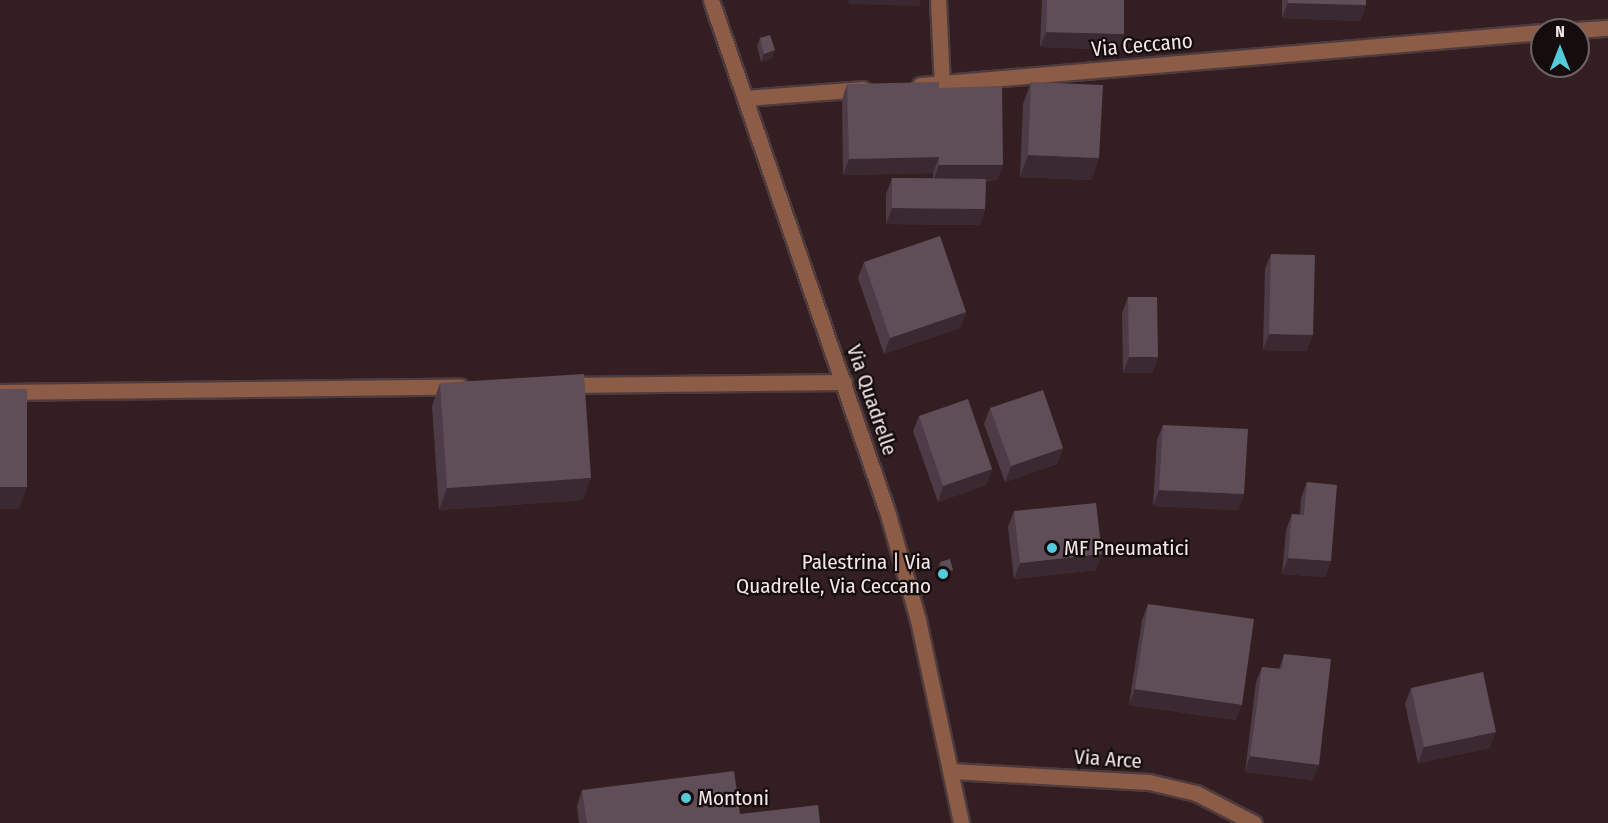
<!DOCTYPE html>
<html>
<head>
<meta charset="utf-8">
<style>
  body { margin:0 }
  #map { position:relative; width:1608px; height:823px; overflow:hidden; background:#331f21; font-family:"Fira Sans Condensed",sans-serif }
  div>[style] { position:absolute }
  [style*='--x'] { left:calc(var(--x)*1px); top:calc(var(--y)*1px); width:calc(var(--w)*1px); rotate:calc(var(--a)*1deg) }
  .roads { filter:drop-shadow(2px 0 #4e3b3d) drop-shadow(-2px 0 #4e3b3d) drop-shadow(0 2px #4e3b3d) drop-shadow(0 -2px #4e3b3d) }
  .service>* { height:15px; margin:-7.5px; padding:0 7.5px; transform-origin:7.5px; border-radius:7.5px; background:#8c5c47 }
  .tertiary>* { height:15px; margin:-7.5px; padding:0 7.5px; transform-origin:7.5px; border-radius:7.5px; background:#8c5c47 }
  .wall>* { inset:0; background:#4d3c47 }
  .shaded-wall>* { inset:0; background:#3b2931 }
  .building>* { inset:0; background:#5f4e58 }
  .dots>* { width:16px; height:16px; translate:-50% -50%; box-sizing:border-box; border:3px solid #140c0d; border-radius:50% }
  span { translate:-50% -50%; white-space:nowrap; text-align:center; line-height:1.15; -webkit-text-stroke:4.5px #140c0d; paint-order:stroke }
  .street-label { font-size:21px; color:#f5e7e8 }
  .poi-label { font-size:21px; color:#f5e7e8 }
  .left { translate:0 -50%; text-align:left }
  .right { translate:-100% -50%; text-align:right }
  .north { position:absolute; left:1530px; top:18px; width:60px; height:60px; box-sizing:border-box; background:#140c0d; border:2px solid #6e6465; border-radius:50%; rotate:0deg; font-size:16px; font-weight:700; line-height:24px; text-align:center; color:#f5e7e8 }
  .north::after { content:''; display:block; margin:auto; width:21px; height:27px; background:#53cbda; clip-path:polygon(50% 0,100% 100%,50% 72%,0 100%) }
</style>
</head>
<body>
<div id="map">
  <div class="roads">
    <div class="service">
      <div style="--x:938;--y:0;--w:84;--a:87.3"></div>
      <div style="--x:1576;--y:30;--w:32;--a:-4"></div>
      <div style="--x:920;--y:85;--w:624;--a:-4.87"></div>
      <div style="--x:746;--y:98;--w:117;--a:-4.4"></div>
      <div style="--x:565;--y:385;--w:279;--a:-0.6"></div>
      <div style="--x:0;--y:392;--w:460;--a:-0.7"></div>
      <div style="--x:951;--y:771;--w:198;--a:3.2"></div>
      <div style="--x:1149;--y:782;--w:48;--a:13.2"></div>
      <div style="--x:1196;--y:793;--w:65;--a:27.3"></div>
    </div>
    <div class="tertiary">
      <div style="--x:711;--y:0;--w:540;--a:71"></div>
      <div style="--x:887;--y:511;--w:113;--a:74.1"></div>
      <div style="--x:918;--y:620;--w:208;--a:78"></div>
    </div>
  </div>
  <div class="wall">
    <div style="clip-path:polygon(1042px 0,1124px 0,1124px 34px,1118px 50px,1040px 47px)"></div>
    <div style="clip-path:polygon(1282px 0,1366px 0,1366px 5px,1360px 21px,1282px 18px)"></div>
    <div style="clip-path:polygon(760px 38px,772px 58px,761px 62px,757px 46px)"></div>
    <div style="clip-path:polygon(1031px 82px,1099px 158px,1091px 180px,1020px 177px,1023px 104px)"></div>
    <div style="clip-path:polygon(847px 84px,939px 88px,998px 180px,986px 181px,985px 209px,980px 225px,886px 224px,886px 194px,892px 178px,933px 178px,933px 173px,843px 175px,842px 100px)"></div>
    <div style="clip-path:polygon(1271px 254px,1307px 351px,1263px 350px,1265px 269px)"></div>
    <div style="clip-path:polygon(864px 262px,966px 312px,960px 328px,884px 354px,858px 278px)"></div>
    <div style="clip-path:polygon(1128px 297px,1158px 357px,1152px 373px,1123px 373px,1122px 313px)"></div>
    <div style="clip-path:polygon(440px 383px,583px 500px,439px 510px,432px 406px)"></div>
    <div style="clip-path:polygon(990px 408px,1063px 448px,1057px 464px,1005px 482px,984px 424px)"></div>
    <div style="clip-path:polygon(919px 416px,992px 469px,986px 485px,938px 502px,913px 431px)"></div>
    <div style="clip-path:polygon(1163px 425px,1244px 494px,1238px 510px,1153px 506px,1157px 440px)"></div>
    <div style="clip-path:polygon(1307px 482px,1331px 561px,1325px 577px,1282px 574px,1286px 530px,1292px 514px,1300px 515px,1301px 498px)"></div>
    <div style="clip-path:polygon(1014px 511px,1096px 570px,1014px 579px,1008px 527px)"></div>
    <div style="clip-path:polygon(940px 562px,950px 578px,940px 580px,937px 570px)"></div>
    <div style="clip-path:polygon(1148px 604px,1236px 720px,1129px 705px,1142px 620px)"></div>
    <div style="clip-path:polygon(1284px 654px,1313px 780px,1245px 772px,1256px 682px,1262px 667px,1279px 669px)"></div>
    <div style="clip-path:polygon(1411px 688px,1490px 748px,1418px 763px,1405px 704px)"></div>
    <div style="clip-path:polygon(582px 790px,740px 814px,820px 823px,579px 823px,577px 806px)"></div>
  </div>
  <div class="shaded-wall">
    <div style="clip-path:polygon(849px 0,921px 0,919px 6px,848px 4px)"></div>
    <div style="clip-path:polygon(1288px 3px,1366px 5px,1360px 21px,1282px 18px)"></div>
    <div style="clip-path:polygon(1046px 32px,1124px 34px,1118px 50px,1040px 47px)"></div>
    <div style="clip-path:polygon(775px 50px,772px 58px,761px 62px,764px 54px)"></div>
    <div style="clip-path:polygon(1028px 155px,1099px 158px,1091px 180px,1020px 177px)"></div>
    <div style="clip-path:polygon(939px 157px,933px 173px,843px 175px,849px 159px)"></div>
    <div style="clip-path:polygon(939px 165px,1003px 165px,998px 180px,933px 181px)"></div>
    <div style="clip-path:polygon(892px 208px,985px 209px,980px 225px,886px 224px)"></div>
    <div style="clip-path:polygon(966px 312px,960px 328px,884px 354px,890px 338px)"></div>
    <div style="clip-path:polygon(1269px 334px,1313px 335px,1307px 351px,1263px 350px)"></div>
    <div style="clip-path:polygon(1129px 357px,1158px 357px,1152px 373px,1123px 373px)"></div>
    <div style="clip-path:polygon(1063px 448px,1057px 464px,1005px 482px,1011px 466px)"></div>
    <div style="clip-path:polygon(992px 469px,986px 485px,938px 502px,943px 486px)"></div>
    <div style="clip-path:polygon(591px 478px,583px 500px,439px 510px,447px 488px)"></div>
    <div style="clip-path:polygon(0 487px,27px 487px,19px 509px,0 509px)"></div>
    <div style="clip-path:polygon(1159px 490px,1244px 494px,1238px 510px,1153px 506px)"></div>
    <div style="clip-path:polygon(1102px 554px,1096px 570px,1014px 579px,1020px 563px)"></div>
    <div style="clip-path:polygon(1288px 558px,1331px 561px,1325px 577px,1282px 574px)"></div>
    <div style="clip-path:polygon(953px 570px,950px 578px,940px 580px,943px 572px)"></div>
    <div style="clip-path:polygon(1135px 689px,1242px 705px,1236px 720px,1129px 705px)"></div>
    <div style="clip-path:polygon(1496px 732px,1490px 748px,1418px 763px,1424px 747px)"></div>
    <div style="clip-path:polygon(1250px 756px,1319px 765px,1313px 780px,1245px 772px)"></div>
  </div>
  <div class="building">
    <div style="clip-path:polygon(1047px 0,1124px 0,1124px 34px,1046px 32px)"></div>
    <div style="clip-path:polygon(1288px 0,1366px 0,1366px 5px,1288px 3px)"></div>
    <div style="clip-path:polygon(770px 35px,775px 50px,764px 54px,760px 38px)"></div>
    <div style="clip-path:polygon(939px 82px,939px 88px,1002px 86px,1003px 165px,939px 165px,939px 157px,849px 159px,847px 84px)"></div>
    <div style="clip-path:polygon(1031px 82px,1103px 85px,1099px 158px,1028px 155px)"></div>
    <div style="clip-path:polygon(892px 178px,986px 179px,985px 209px,892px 208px)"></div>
    <div style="clip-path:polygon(940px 236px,966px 312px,890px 338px,864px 262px)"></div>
    <div style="clip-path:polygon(1271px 254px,1315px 255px,1313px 335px,1269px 334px)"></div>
    <div style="clip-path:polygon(1128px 297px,1157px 297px,1158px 357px,1129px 357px)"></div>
    <div style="clip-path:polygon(584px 374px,591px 478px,447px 488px,440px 383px)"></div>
    <div style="clip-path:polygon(0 389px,27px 389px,27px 487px,0 487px)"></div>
    <div style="clip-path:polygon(1043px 390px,1063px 448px,1011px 466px,990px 408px)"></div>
    <div style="clip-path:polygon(968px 399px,992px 469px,943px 486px,919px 416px)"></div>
    <div style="clip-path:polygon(1163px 425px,1248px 429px,1244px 494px,1159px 490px)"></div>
    <div style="clip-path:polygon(1307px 482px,1337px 485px,1331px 561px,1288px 558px,1292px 514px,1304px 515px)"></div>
    <div style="clip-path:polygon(1096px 503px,1102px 554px,1020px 563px,1014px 511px)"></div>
    <div style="clip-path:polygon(950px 559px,953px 570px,943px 572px,940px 562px)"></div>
    <div style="clip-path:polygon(1148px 604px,1254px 619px,1242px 705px,1135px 689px)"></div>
    <div style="clip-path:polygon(1284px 654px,1331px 659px,1319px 765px,1250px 756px,1262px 667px,1282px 669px)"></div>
    <div style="clip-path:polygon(1483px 672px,1496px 732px,1424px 747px,1411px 688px)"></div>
    <div style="clip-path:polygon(734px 771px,740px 814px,818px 805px,820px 823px,587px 823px,582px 790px)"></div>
  </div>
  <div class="dots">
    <div style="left:1052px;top:548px;background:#53cbda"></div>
    <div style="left:943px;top:574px;background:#53cbda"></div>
    <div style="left:686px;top:798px;background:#53cbda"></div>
  </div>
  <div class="street-label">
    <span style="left:1142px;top:45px;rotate:-5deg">Via Ceccano</span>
    <span style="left:872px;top:400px;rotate:71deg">Via Quadrelle</span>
    <span style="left:1108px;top:759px;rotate:4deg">Via Arce</span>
  </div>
  <div class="poi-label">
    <span class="left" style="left:1064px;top:548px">MF Pneumatici</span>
    <span class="right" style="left:931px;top:574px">Palestrina | Via<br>Quadrelle, Via Ceccano</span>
    <span class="left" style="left:698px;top:798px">Montoni</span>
  </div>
  <div class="north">N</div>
</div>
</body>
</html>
